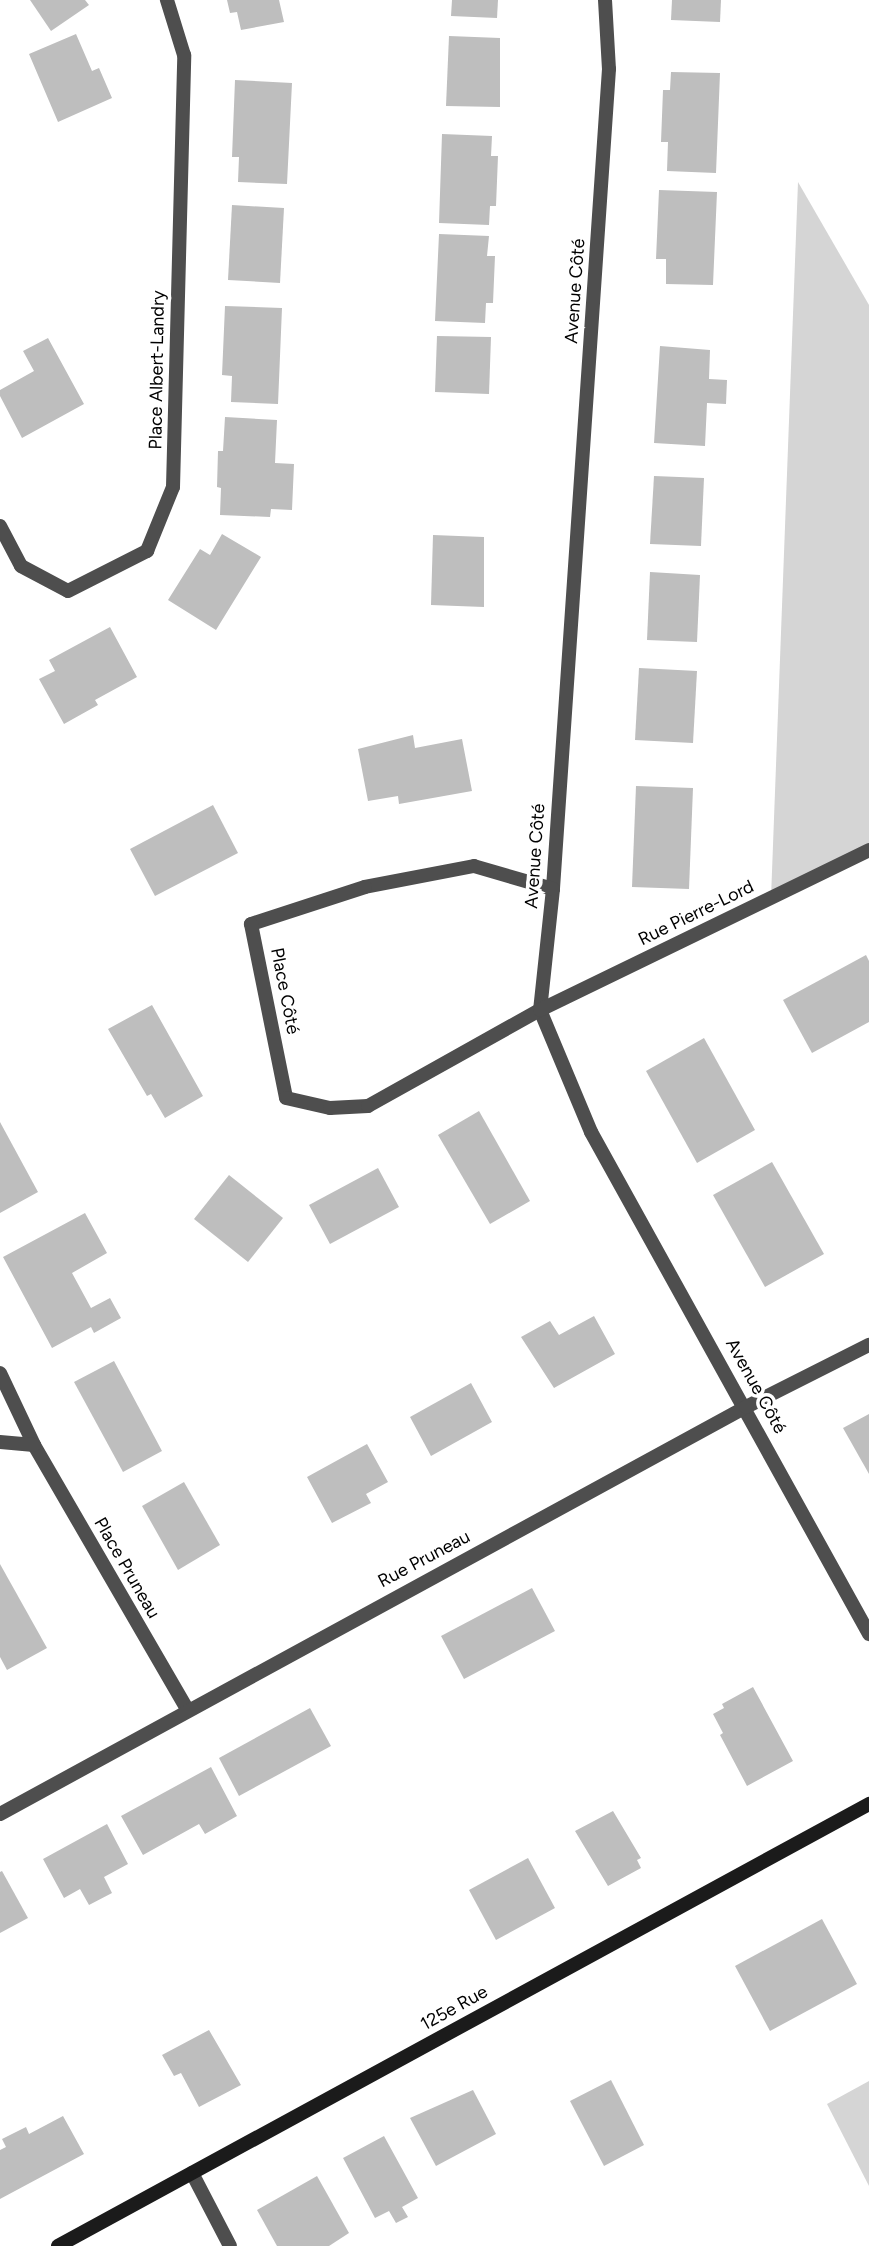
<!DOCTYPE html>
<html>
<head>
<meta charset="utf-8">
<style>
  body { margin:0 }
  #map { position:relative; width:869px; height:2246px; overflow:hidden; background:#fff; font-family:Figtree,sans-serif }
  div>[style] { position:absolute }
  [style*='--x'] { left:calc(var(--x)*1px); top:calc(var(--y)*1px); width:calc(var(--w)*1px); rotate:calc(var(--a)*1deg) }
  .green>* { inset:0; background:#d5d5d5 }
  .building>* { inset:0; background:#bebebe }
  .street>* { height:14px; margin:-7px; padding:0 7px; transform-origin:7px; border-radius:7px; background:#4e4e4e }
  .secondary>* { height:14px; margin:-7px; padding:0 7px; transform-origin:7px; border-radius:7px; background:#1b1b1b }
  span { translate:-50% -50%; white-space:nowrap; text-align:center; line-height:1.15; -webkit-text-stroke:7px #fff; paint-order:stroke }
  .street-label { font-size:18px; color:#000 }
</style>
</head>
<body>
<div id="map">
  <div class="green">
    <div style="clip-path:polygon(798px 182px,869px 305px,869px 850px,771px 898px)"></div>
    <div style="clip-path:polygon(869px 2081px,869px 2186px,827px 2104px)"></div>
  </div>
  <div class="building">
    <div style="clip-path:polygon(30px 0,85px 0,89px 5px,51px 31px)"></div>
    <div style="clip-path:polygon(227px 0,279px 0,284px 22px,241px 30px,237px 12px,230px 13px)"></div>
    <div style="clip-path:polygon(452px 0,498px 0,497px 18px,451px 16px)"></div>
    <div style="clip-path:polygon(672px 0,721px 0,720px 22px,671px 20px)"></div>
    <div style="clip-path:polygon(76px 34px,92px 71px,99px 68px,112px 98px,58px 122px,29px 54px)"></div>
    <div style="clip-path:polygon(449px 36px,500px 38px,500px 107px,446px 106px)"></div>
    <div style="clip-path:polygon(671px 72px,720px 73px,716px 173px,667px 171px,668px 142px,661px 142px,663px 90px,670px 90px)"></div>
    <div style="clip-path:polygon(235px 80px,292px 83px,287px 184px,238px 182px,239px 157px,232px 157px)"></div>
    <div style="clip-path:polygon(442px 134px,492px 136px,491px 156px,498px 156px,496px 206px,490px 206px,489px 225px,439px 223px)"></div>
    <div style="clip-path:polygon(659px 190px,717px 192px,713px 285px,666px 284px,666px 259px,656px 259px)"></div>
    <div style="clip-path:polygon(232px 205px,284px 208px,280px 283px,228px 280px)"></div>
    <div style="clip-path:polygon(439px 234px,489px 236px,487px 256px,495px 256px,493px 303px,486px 303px,485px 323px,435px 321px)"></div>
    <div style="clip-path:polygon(225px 306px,282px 308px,278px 404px,231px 402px,232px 376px,222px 375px)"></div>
    <div style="clip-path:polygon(437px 336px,491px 337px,489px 394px,435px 392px)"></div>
    <div style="clip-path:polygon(48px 338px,84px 404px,22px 438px,0 396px,0 390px,34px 371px,23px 351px)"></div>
    <div style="clip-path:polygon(660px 346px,710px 350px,709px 379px,727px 380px,726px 404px,707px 403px,705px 446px,654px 443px)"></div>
    <div style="clip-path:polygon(225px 417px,277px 420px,275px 463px,294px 464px,292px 510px,271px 509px,270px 517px,220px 515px,221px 488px,217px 487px,218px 451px,223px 451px)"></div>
    <div style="clip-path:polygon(654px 476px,704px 478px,701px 546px,650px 544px)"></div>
    <div style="clip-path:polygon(222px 534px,261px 557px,216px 630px,168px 600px,200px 549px,210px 555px)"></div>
    <div style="clip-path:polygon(433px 535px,484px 537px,484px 607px,431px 605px)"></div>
    <div style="clip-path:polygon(650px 572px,700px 575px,697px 642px,647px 640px)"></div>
    <div style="clip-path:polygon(110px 627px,137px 677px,95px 700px,98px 705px,64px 724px,39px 679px,55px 671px,49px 660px)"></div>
    <div style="clip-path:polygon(639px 668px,697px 671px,693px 743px,635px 740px)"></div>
    <div style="clip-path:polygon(413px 735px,415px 748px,462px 739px,472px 791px,399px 804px,398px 796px,368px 801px,358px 749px)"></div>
    <div style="clip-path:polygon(636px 786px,693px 788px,689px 889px,632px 887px)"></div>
    <div style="clip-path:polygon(213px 805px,238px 853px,155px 896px,130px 849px)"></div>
    <div style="clip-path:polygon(866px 955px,869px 961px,869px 1022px,812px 1053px,783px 1000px)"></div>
    <div style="clip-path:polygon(152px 1005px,203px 1096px,165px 1118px,151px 1094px,147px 1096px,108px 1029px)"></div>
    <div style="clip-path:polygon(704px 1038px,755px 1130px,697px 1163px,646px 1071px)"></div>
    <div style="clip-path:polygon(479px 1111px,530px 1201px,490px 1224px,438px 1135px)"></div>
    <div style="clip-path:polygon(0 1122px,38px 1192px,0 1213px)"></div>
    <div style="clip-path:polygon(772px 1162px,824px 1254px,765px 1287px,713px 1195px)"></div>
    <div style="clip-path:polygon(378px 1168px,399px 1207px,330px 1244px,309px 1205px)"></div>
    <div style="clip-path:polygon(229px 1175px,283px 1218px,248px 1262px,194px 1219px)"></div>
    <div style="clip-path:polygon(85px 1213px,107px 1253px,72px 1273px,91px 1308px,110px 1298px,121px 1318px,94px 1333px,91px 1327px,52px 1348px,3px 1257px)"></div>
    <div style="clip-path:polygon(594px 1316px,615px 1354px,554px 1388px,521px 1337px,550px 1321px,559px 1335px)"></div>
    <div style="clip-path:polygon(114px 1361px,162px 1451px,123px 1472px,74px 1382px)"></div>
    <div style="clip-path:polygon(471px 1383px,492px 1422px,431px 1456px,410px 1417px)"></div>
    <div style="clip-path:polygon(869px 1414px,869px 1474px,843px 1428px)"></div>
    <div style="clip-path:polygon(367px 1444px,388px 1482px,366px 1494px,371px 1503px,332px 1523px,307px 1477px)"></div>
    <div style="clip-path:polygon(184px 1482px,220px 1545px,178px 1570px,142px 1506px)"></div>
    <div style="clip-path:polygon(0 1564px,47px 1648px,7px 1670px,0 1657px)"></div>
    <div style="clip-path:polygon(532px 1588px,555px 1631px,464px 1679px,441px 1636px)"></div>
    <div style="clip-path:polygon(753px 1687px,793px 1761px,747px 1786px,720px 1735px,723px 1733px,713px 1714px,724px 1708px,722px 1704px)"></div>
    <div style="clip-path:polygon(310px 1708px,331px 1746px,239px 1796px,219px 1758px)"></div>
    <div style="clip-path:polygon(211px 1767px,237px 1816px,205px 1834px,199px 1824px,143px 1855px,121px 1816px)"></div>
    <div style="clip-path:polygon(613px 1811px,641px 1858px,637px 1860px,641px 1868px,608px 1886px,575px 1831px)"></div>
    <div style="clip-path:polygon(107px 1824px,128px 1864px,104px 1877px,112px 1893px,89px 1905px,80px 1889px,64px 1898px,43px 1859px)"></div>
    <div style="clip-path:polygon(528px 1858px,555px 1908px,496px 1940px,469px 1890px)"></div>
    <div style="clip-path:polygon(2px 1871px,28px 1918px,0 1933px,0 1872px)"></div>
    <div style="clip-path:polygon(822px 1919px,857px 1984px,770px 2031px,735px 1966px)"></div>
    <div style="clip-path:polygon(209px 2030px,241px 2085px,199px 2107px,181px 2073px,174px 2076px,162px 2055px)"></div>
    <div style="clip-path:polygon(611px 2080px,644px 2145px,604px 2166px,570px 2101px)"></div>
    <div style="clip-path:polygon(473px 2090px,496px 2134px,436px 2166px,410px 2118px)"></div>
    <div style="clip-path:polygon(63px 2116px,84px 2154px,0 2199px,0 2150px,6px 2147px,2px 2139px,26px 2127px,29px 2134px)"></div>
    <div style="clip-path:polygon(384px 2136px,418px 2198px,402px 2207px,408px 2217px,396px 2223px,389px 2211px,375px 2218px,343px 2158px)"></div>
    <div style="clip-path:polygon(317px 2176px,349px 2233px,329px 2246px,277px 2246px,257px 2210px)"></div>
  </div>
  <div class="street">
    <div style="--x:605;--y:0;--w:69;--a:86.7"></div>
    <div style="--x:609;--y:69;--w:822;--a:93.91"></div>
    <div style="--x:553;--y:889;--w:122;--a:96.1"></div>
    <div style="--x:540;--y:1010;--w:132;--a:67.3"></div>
    <div style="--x:591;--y:1132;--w:574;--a:61.02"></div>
    <div style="--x:0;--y:526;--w:45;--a:62.3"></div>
    <div style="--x:21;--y:566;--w:53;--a:28"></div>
    <div style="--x:68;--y:591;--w:89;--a:-26.9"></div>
    <div style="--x:147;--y:551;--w:69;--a:-67.9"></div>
    <div style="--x:173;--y:487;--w:432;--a:-88.5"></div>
    <div style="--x:184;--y:55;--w:58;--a:-107.2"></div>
    <div style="--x:553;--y:889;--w:82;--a:-163.8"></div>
    <div style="--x:474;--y:866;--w:111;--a:169.1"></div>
    <div style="--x:365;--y:887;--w:120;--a:162"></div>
    <div style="--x:251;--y:924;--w:177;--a:78.6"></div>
    <div style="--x:286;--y:1098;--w:45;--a:12.8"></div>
    <div style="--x:330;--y:1108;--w:38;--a:-3"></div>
    <div style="--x:368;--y:1106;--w:197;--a:-29.2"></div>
    <div style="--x:540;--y:1010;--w:366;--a:-25.9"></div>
    <div style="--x:0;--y:1373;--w:80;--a:64.7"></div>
    <div style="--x:34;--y:1445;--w:305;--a:59.9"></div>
    <div style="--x:0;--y:1442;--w:34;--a:5"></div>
    <div style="--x:0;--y:1814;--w:850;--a:-28.62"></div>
    <div style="--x:746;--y:1407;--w:138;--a:-26.8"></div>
    <div style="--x:192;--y:2173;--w:82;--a:62.5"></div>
  </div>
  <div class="secondary">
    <div style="--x:58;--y:2246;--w:924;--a:-28.59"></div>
  </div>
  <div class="street-label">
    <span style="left:575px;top:291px;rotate:-86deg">Avenue Côté</span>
    <span style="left:157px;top:370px;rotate:-89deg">Place Albert-Landry</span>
    <span style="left:535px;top:856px;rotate:-86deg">Avenue Côté</span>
    <span style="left:696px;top:913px;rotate:-26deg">Rue Pierre-Lord</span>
    <span style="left:285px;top:991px;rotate:79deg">Place Côté</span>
    <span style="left:756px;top:1386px;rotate:61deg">Avenue Côté</span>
    <span style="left:424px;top:1559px;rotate:-28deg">Rue Pruneau</span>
    <span style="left:127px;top:1568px;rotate:60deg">Place Pruneau</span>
    <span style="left:454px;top:2008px;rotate:-29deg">125e Rue</span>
  </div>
</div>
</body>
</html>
